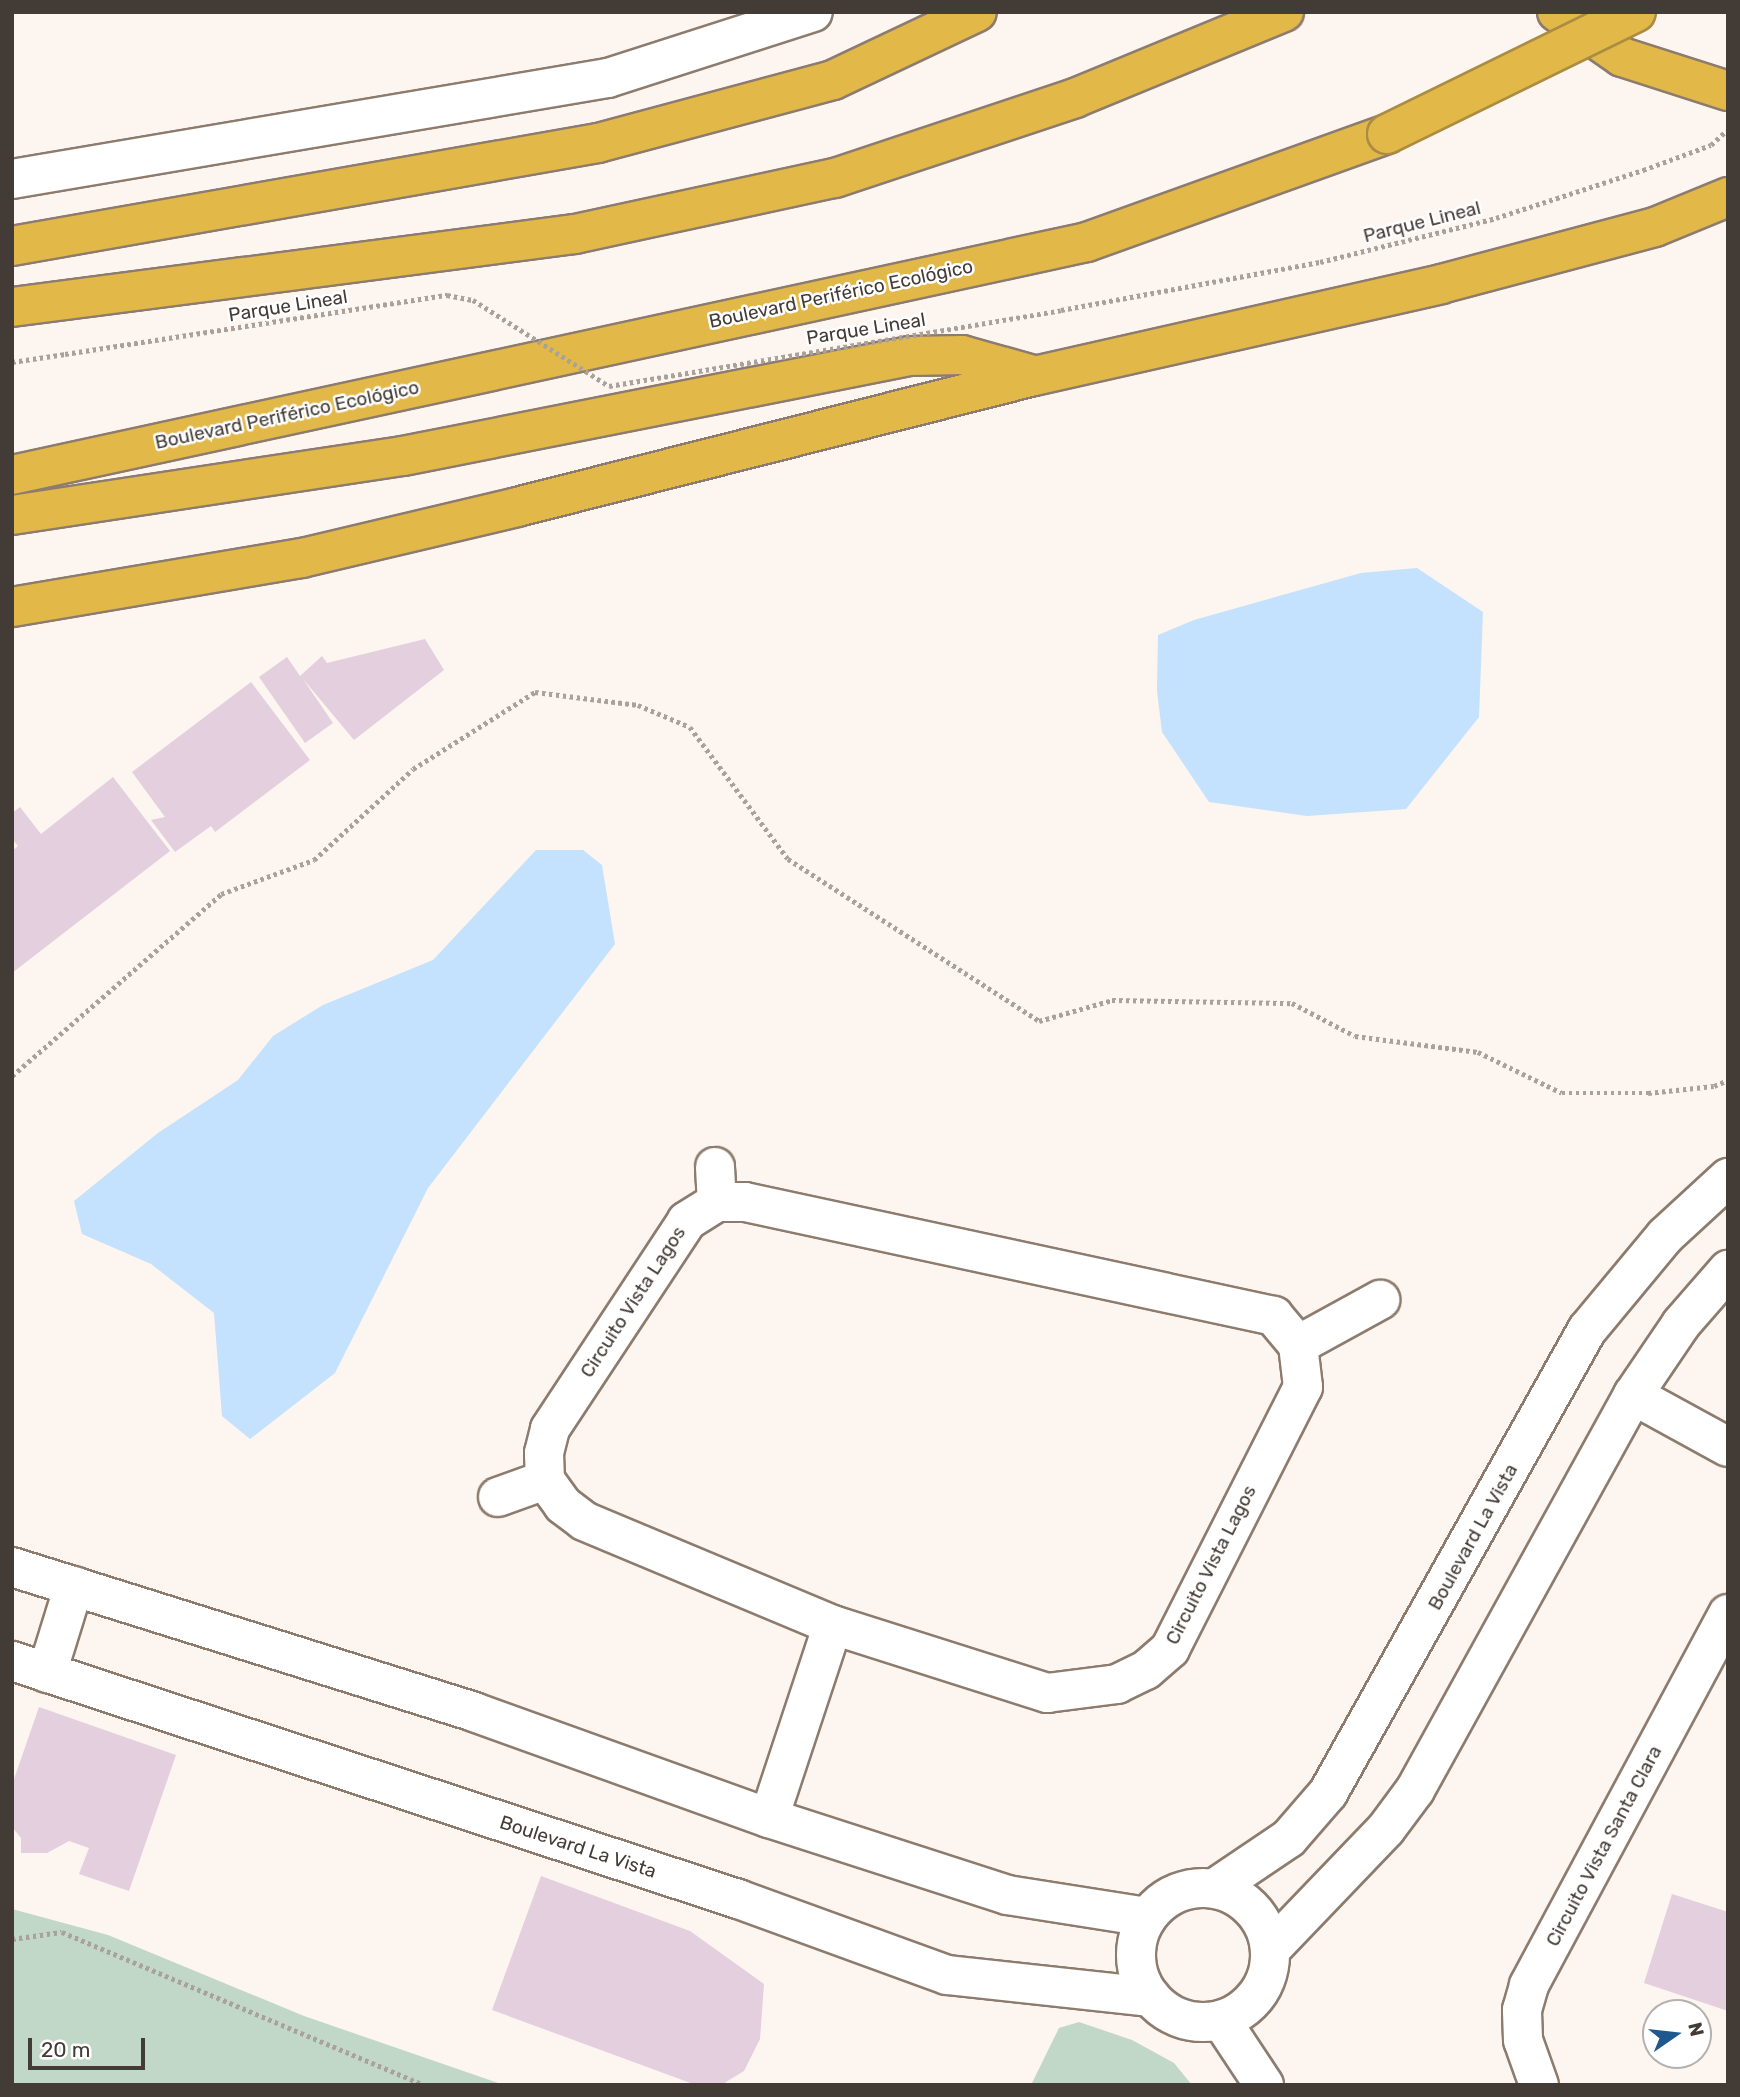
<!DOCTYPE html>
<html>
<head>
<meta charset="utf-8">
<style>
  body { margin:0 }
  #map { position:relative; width:1740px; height:2097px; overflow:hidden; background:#fdf5ef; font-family:Rubik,sans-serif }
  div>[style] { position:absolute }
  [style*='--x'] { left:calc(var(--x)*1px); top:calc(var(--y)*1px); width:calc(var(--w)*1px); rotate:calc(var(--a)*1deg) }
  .green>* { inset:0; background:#c1d7c7 }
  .water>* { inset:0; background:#c4e2fd }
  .building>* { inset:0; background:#e3cfde }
  .path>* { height:4.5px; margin-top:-2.25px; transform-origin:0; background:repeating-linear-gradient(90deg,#a9a19b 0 3.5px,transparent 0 7px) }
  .roads { filter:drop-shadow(2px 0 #8d7c6e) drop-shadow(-2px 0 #8d7c6e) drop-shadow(0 2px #8d7c6e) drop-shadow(0 -2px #8d7c6e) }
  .minor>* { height:38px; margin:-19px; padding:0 19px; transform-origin:19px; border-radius:19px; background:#fff }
  .minor>.ring { margin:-19px; padding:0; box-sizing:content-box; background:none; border:38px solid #fff; border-radius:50% }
  .highway>* { height:38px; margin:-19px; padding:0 19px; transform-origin:19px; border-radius:19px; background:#e2b849 }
  .path-bridge>* { height:4.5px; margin-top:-2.25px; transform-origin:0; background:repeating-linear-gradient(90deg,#a9a19b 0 3.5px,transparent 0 7px) }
  .bridges { filter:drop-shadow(2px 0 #aa8c42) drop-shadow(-2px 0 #aa8c42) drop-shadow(0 2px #aa8c42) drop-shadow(0 -2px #aa8c42) }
  .highway-bridge>* { height:38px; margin:-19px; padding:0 19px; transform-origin:19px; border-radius:19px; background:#e2b849 }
  span { translate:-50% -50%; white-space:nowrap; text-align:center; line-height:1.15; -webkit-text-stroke:5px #fff; paint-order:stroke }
  .street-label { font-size:19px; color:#433b35 }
  .frame { position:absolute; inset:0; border:14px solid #433b35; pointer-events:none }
  .north { position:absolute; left:1642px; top:1999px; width:70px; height:70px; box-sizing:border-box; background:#fff; border:2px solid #b4b1ae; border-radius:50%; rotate:76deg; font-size:19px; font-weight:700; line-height:28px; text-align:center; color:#433b35 }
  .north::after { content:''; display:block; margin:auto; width:24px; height:32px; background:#1e588f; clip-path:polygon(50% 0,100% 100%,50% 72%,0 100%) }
  .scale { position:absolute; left:28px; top:2038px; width:117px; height:32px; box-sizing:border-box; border:4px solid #433b35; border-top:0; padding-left:9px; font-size:21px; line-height:24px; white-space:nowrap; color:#433b35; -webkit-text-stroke:5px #fff; paint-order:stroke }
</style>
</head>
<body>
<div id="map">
  <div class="green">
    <div style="clip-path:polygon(12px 1909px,108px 1935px,304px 2016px,504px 2085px,12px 2085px)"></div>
    <div style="clip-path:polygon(1079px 2022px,1132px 2040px,1174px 2063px,1192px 2085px,1031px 2085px,1059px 2028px)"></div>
  </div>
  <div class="water">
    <div style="clip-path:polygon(1417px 568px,1483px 612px,1479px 717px,1406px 809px,1307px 816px,1209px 802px,1162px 732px,1157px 691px,1158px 635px,1194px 620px,1361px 573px)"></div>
    <div style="clip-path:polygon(536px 850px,583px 850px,602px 865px,615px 944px,428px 1188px,335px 1373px,250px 1439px,222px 1416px,214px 1313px,151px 1264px,82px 1234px,74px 1201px,158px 1133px,238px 1080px,273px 1036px,323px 1005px,433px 960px)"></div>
  </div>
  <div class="building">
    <div style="clip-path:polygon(425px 639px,444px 670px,354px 740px,303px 679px,333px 723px,305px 743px,259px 677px,287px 657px,300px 676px,322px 656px,327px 663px)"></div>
    <div style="clip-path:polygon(251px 682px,310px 760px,215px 832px,211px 826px,175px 852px,151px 820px,165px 817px,132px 772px)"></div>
    <div style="clip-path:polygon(113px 777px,170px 851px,12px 973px,12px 851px,18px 846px,12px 839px,12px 813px,20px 807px,41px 834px)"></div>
    <div style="clip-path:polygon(39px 1707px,176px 1755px,129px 1891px,79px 1874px,89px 1848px,69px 1841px,47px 1853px,21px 1853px,21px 1838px,12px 1827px,12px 1785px)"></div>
    <div style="clip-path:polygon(541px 1876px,690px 1931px,764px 1984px,760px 2039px,744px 2071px,721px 2085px,696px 2085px,492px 2010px)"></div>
    <div style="clip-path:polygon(1672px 1894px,1728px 1912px,1728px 2011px,1644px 1983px)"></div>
  </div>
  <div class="path">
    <div style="--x:1061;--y:310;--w:263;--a:-10.5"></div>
    <div style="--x:1320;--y:262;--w:181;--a:-14"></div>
    <div style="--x:1496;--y:218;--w:155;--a:-18.1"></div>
    <div style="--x:1643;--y:170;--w:72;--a:-20.2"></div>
    <div style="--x:1711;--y:145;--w:21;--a:-43"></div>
    <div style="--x:12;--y:362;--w:54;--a:-8.6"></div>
    <div style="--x:12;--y:1076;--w:277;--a:-41"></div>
    <div style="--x:221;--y:894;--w:99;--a:-20.1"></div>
    <div style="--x:314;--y:860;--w:134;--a:-42.6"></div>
    <div style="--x:413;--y:769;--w:144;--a:-32.3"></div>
    <div style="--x:535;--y:692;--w:104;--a:7.2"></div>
    <div style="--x:638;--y:705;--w:56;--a:22.9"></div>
    <div style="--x:690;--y:727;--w:164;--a:53.4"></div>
    <div style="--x:788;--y:859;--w:299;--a:32.8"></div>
    <div style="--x:1039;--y:1021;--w:76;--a:-16"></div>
    <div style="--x:1112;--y:1000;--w:180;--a:1"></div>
    <div style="--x:1292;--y:1003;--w:71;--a:27.6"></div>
    <div style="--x:1355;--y:1036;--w:124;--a:7.4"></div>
    <div style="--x:1478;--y:1052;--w:93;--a:26"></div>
    <div style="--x:1562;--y:1093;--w:86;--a:0"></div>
    <div style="--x:1648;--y:1093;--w:66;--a:-6.1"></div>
    <div style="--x:1714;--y:1086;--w:15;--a:-23"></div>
    <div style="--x:12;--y:1939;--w:50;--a:-8"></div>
    <div style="--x:62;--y:1932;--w:394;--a:22.9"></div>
  </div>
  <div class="roads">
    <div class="minor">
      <div style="--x:12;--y:179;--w:604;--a:-9.62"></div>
      <div style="--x:608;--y:78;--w:215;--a:-17.8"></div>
      <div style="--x:715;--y:1167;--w:35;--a:87"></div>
      <div style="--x:1298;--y:1345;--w:38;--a:-130"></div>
      <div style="--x:1274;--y:1316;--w:541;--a:-167.84"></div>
      <div style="--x:745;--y:1202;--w:28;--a:180"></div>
      <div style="--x:717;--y:1202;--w:36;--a:148"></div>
      <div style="--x:687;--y:1221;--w:249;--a:123.4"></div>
      <div style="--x:550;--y:1429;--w:25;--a:104"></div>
      <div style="--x:544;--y:1453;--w:27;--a:88"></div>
      <div style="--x:545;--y:1480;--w:31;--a:54"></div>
      <div style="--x:563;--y:1505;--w:26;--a:37"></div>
      <div style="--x:584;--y:1521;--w:270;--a:22.7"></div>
      <div style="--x:833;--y:1625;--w:225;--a:17.6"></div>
      <div style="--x:1047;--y:1693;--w:71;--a:-7.3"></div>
      <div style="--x:1117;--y:1684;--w:32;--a:-26"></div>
      <div style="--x:1146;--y:1670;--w:32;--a:-41"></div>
      <div style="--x:1170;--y:1649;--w:294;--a:-63.1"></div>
      <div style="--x:1303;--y:1387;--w:42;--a:-96.8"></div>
      <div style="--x:1298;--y:1345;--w:94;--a:-28.8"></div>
      <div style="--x:1633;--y:1395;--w:108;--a:28.7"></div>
      <div style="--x:498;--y:1497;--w:50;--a:-19.9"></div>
      <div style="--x:12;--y:1567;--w:484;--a:17.4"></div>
      <div style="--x:474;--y:1712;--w:313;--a:19.8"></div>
      <div style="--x:769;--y:1818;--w:250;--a:17.9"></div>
      <div style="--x:1007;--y:1895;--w:142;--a:8.9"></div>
      <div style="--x:12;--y:1661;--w:764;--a:18.15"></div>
      <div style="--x:738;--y:1899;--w:222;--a:20"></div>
      <div style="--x:947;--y:1975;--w:205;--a:6.2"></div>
      <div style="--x:47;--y:1673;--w:91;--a:-72.8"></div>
      <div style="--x:769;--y:1818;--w:203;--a:-71.7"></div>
      <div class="ring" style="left:1136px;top:1888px;width:96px;height:96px"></div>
      <div style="--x:1215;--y:1888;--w:89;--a:-34"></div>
      <div style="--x:1289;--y:1838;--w:60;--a:-49.1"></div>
      <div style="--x:1328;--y:1793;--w:531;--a:-60.78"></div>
      <div style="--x:1587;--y:1330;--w:122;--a:-50.3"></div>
      <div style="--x:1665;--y:1236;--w:86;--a:-42.6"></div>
      <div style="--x:1271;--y:1949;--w:166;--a:-46.2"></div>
      <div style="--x:1386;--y:1829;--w:49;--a:-53.4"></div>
      <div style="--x:1415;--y:1790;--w:451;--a:-61.1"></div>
      <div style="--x:1633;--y:1395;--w:86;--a:-55.9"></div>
      <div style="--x:1681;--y:1324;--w:72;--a:-49"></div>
      <div style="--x:1221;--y:2020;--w:78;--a:56.5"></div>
      <div style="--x:1539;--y:2085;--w:48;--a:-109.6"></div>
      <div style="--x:1523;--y:2040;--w:30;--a:-92"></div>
      <div style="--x:1522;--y:2010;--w:26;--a:-74"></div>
      <div style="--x:1529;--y:1985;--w:421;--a:-61.8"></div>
    </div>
    <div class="highway">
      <div style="--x:1557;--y:12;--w:79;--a:34.7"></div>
      <div style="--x:1622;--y:57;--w:111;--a:17.8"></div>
      <div style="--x:12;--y:246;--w:595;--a:-9.97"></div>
      <div style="--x:598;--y:143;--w:243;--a:-15"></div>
      <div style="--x:833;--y:80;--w:159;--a:-25.3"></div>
      <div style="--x:12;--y:307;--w:568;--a:-7.39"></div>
      <div style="--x:575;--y:234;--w:266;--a:-12.2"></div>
      <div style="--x:835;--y:178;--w:253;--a:-18.4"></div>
      <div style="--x:1075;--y:98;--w:226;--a:-22.4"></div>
      <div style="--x:12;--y:475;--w:1100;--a:-12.23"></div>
      <div style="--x:1087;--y:242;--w:319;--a:-19.8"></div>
      <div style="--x:12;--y:515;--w:395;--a:-8.6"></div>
      <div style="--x:403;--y:456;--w:517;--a:-11.16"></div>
      <div style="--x:910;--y:356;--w:52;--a:-1.1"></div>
      <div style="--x:962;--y:355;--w:74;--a:15.7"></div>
      <div style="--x:12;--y:607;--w:294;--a:-9.6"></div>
      <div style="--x:302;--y:558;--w:221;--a:-13.3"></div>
      <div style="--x:517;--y:507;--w:533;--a:-14.22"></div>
      <div style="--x:1034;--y:376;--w:417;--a:-12.7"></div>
      <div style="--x:1441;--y:284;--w:221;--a:-14.9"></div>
      <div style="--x:1655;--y:227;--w:79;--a:-22.3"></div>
    </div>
  </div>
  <div class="path-bridge">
    <div style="--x:65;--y:354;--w:387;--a:-8.8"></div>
    <div style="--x:447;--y:295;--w:26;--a:11"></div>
    <div style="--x:473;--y:300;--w:161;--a:32.3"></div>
    <div style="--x:609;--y:386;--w:458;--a:-9.5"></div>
  </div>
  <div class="bridges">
    <div class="highway-bridge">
      <div style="--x:1387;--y:134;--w:277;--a:-26.1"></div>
    </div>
  </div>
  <div class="street-label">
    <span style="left:1422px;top:222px;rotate:-14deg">Parque Lineal</span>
    <span style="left:841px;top:294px;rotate:-12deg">Boulevard Periférico Ecológico</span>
    <span style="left:288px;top:306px;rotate:-9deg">Parque Lineal</span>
    <span style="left:866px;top:329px;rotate:-9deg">Parque Lineal</span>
    <span style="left:287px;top:415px;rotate:-12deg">Boulevard Periférico Ecológico</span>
    <span style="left:633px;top:1302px;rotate:-57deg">Circuito Vista Lagos</span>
    <span style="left:1473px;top:1537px;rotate:-61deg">Boulevard La Vista</span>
    <span style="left:1211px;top:1565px;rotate:-63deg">Circuito Vista Lagos</span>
    <span style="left:1604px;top:1846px;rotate:-62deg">Circuito Vista Santa Clara</span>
    <span style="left:578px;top:1847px;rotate:18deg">Boulevard La Vista</span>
  </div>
  <div class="frame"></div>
  <div class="north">N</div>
  <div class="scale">20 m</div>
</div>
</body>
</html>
